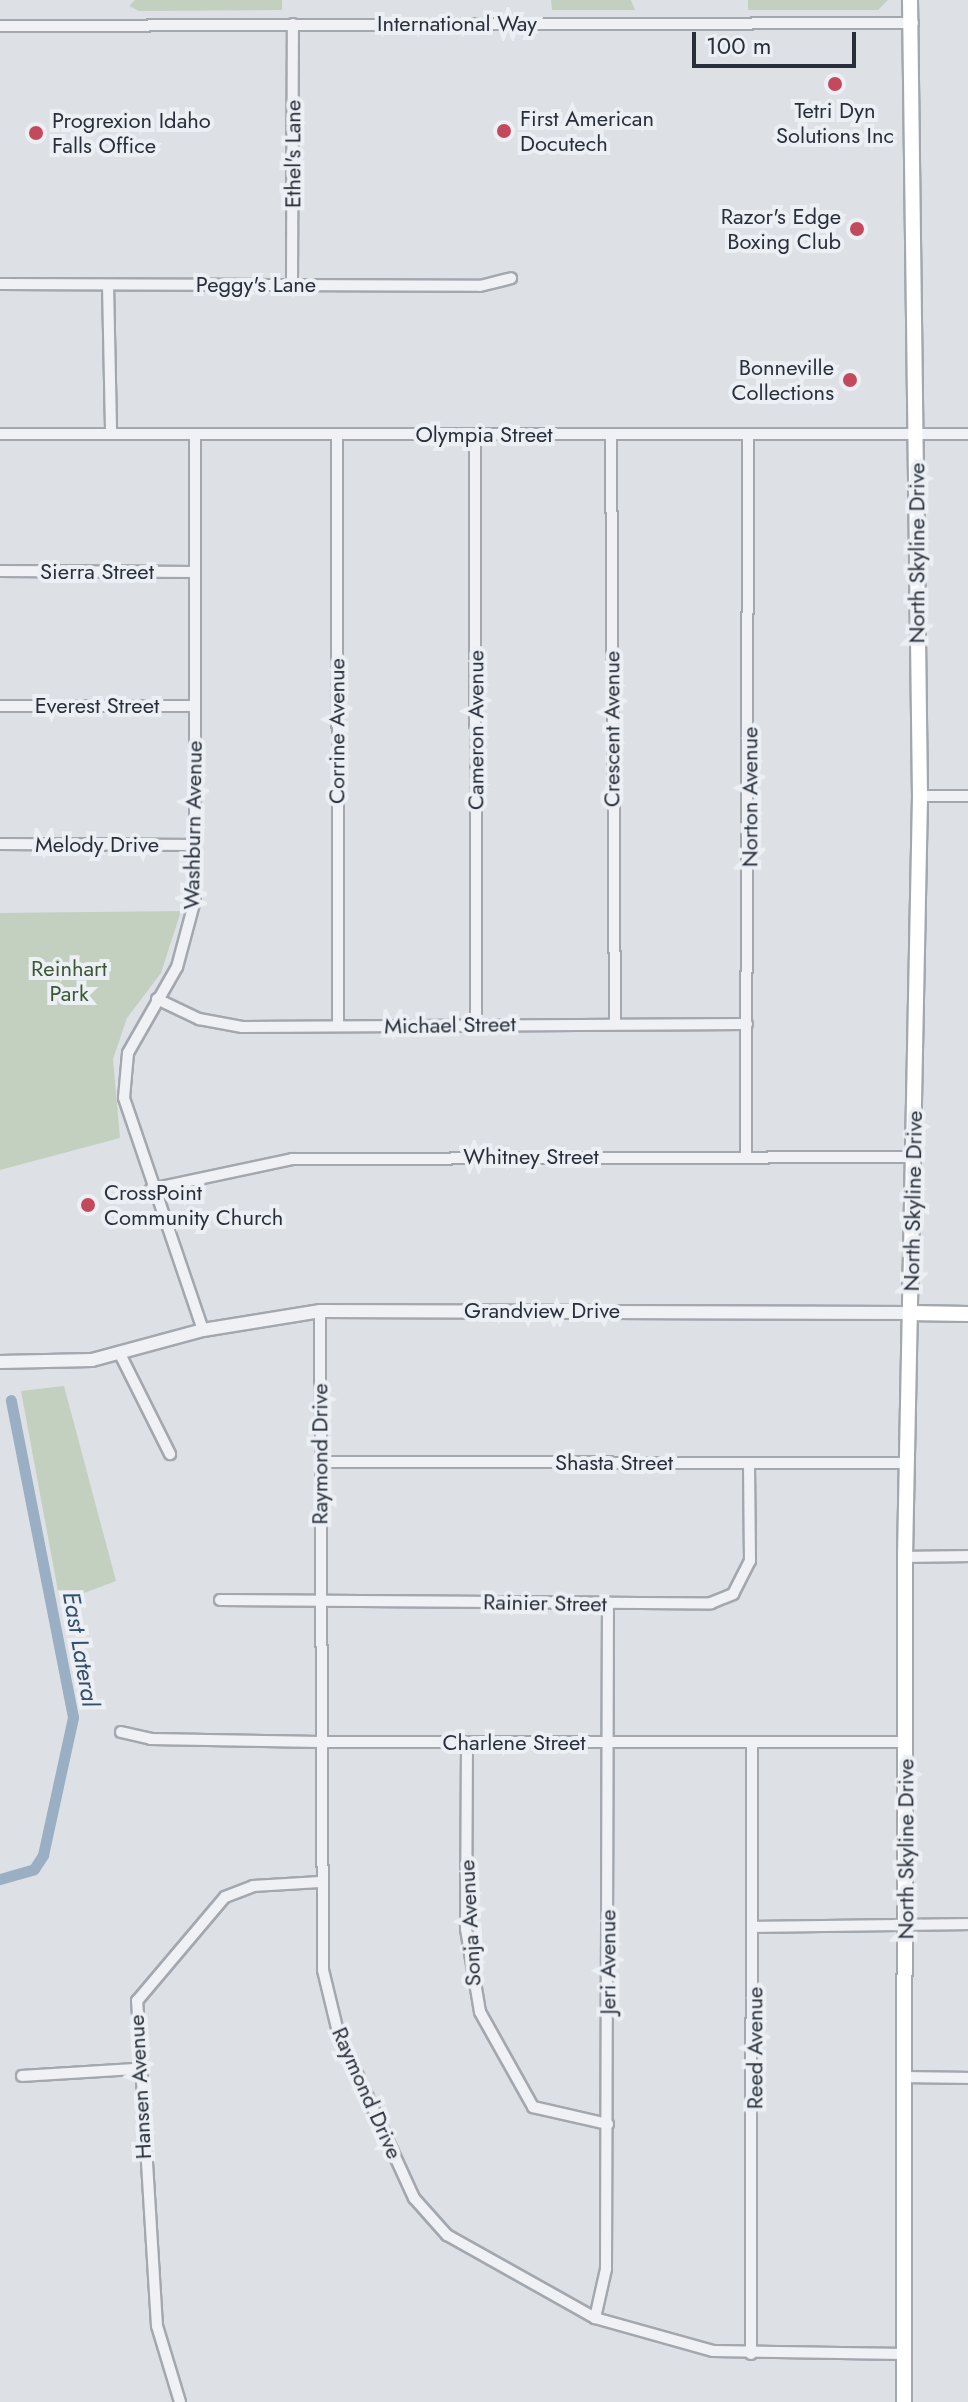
<!DOCTYPE html>
<html>
<head>
<meta charset="utf-8">
<style>
  body { margin:0 }
  #map { position:relative; width:968px; height:2402px; overflow:hidden; background:#dde1e6; font-family:Jost,sans-serif }
  div>[style] { position:absolute }
  [style*='--x'] { left:calc(var(--x)*1px); top:calc(var(--y)*1px); width:calc(var(--w)*1px); rotate:calc(var(--a)*1deg) }
  .green>* { inset:0; background:#c3cfbf }
  .canal>* { height:11px; margin:-5.5px; padding:0 5.5px; transform-origin:5.5px; border-radius:5.5px; background:#9aafc4 }
  .roads { filter:drop-shadow(2px 0 #a3a8af) drop-shadow(-2px 0 #a3a8af) drop-shadow(0 2px #a3a8af) drop-shadow(0 -2px #a3a8af) }
  .minor>* { height:10px; margin:-5px; padding:0 5px; transform-origin:5px; border-radius:5px; background:#f0f1f5 }
  .tertiary>* { height:12px; margin:-6px; padding:0 6px; transform-origin:6px; border-radius:6px; background:#f0f1f5 }
  .secondary>* { height:14px; margin:-7px; padding:0 7px; transform-origin:7px; border-radius:7px; background:#fff }
  .dots>* { width:22px; height:22px; translate:-50% -50%; box-sizing:border-box; border:4px solid #ecf0f4; border-radius:50% }
  span { translate:-50% -50%; white-space:nowrap; text-align:center; line-height:1.15; -webkit-text-stroke:8px #ecf0f4; paint-order:stroke }
  .street-label { font-size:22px; color:#282f3b }
  .poi-label { font-size:22px; color:#282f3b }
  .left { translate:0 -50%; text-align:left }
  .right { translate:-100% -50%; text-align:right }
  .park-label { font-size:22px; color:#3c5636 }
  .water-label { font-size:24px; color:#354e6c; font-style:italic }
  .scale { position:absolute; left:692px; top:32px; width:164px; height:36px; box-sizing:border-box; border:4px solid #282f3b; border-top:0; padding-left:10px; font-size:24px; line-height:28px; white-space:nowrap; color:#282f3b; -webkit-text-stroke:6px #ecf0f4; paint-order:stroke }
</style>
</head>
<body>
<div id="map">
  <div class="green">
    <div style="clip-path:polygon(135px 0,282px 0,282px 10px,139px 11px,129px 6px)"></div>
    <div style="clip-path:polygon(551px 0,631px 0,635px 10px,552px 10px)"></div>
    <div style="clip-path:polygon(748px 0,888px 0,878px 10px,748px 10px)"></div>
    <div style="clip-path:polygon(181px 911px,161px 973px,127px 1018px,113px 1059px,120px 1138px,0 1170px,0 913px)"></div>
    <div style="clip-path:polygon(64px 1386px,116px 1581px,60px 1602px,21px 1391px)"></div>
  </div>
  <div class="canal">
    <div style="--x:0;--y:1879;--w:35;--a:-16"></div>
    <div style="--x:34;--y:1869;--w:17;--a:-57"></div>
    <div style="--x:43;--y:1855;--w:141;--a:-77.7"></div>
    <div style="--x:73;--y:1717;--w:323;--a:-101.1"></div>
  </div>
  <div class="roads">
    <div class="minor">
      <div style="--x:0;--y:26;--w:913;--a:-0.19"></div>
      <div style="--x:0;--y:284;--w:480;--a:0.2"></div>
      <div style="--x:480;--y:286;--w:32;--a:-14"></div>
      <div style="--x:108;--y:285;--w:149;--a:88.8"></div>
      <div style="--x:292;--y:285;--w:261;--a:-89.8"></div>
      <div style="--x:0;--y:434;--w:968;--a:0"></div>
      <div style="--x:195;--y:435;--w:465;--a:90"></div>
      <div style="--x:195;--y:900;--w:69;--a:105"></div>
      <div style="--x:177;--y:967;--w:99;--a:119.7"></div>
      <div style="--x:128;--y:1053;--w:45;--a:95.1"></div>
      <div style="--x:124;--y:1098;--w:245;--a:71.2"></div>
      <div style="--x:337;--y:435;--w:591;--a:89.9"></div>
      <div style="--x:475;--y:435;--w:590;--a:89.9"></div>
      <div style="--x:611;--y:436;--w:586;--a:89.61"></div>
      <div style="--x:0;--y:571;--w:194;--a:0.3"></div>
      <div style="--x:0;--y:706;--w:194;--a:0"></div>
      <div style="--x:920;--y:796;--w:48;--a:0"></div>
      <div style="--x:0;--y:844;--w:195;--a:0.3"></div>
      <div style="--x:157;--y:999;--w:47;--a:25.5"></div>
      <div style="--x:199;--y:1019;--w:44;--a:10.5"></div>
      <div style="--x:242;--y:1027;--w:505;--a:-0.34"></div>
      <div style="--x:746;--y:1157;--w:721;--a:-89.84"></div>
      <div style="--x:151;--y:1189;--w:144;--a:-12"></div>
      <div style="--x:292;--y:1159;--w:622;--a:-0.18"></div>
      <div style="--x:320;--y:1311;--w:659;--a:89.74"></div>
      <div style="--x:323;--y:1970;--w:64;--a:76.4"></div>
      <div style="--x:338;--y:2032;--w:183;--a:65.4"></div>
      <div style="--x:414;--y:2198;--w:50;--a:48.3"></div>
      <div style="--x:447;--y:2235;--w:170;--a:29.3"></div>
      <div style="--x:595;--y:2318;--w:123;--a:15.6"></div>
      <div style="--x:713;--y:2351;--w:191;--a:0.9"></div>
      <div style="--x:120;--y:1354;--w:112;--a:63.4"></div>
      <div style="--x:321;--y:1462;--w:586;--a:0.1"></div>
      <div style="--x:905;--y:1557;--w:63;--a:-0.9"></div>
      <div style="--x:220;--y:1600;--w:491;--a:0.4"></div>
      <div style="--x:711;--y:1603;--w:24;--a:-22"></div>
      <div style="--x:733;--y:1594;--w:37;--a:-63"></div>
      <div style="--x:750;--y:1561;--w:97;--a:-90.6"></div>
      <div style="--x:121;--y:1732;--w:31;--a:13"></div>
      <div style="--x:151;--y:1739;--w:169;--a:1"></div>
      <div style="--x:320;--y:1742;--w:587;--a:0"></div>
      <div style="--x:467;--y:1742;--w:187;--a:90.3"></div>
      <div style="--x:466;--y:1929;--w:84;--a:80.4"></div>
      <div style="--x:480;--y:2012;--w:109;--a:60.8"></div>
      <div style="--x:533;--y:2107;--w:77;--a:12.8"></div>
      <div style="--x:754;--y:1927;--w:214;--a:-0.8"></div>
      <div style="--x:22;--y:2076;--w:116;--a:-3.5"></div>
      <div style="--x:906;--y:2077;--w:62;--a:0.9"></div>
      <div style="--x:595;--y:2318;--w:50;--a:-77.3"></div>
      <div style="--x:606;--y:2269;--w:665;--a:-89.83"></div>
      <div style="--x:751;--y:2354;--w:611;--a:-89.91"></div>
      <div style="--x:180;--y:2402;--w:79;--a:-106.8"></div>
      <div style="--x:157;--y:2326;--w:326;--a:-93.5"></div>
      <div style="--x:137;--y:2001;--w:136;--a:-49.8"></div>
      <div style="--x:225;--y:1897;--w:30;--a:-21"></div>
      <div style="--x:253;--y:1886;--w:67;--a:-3.4"></div>
    </div>
    <div class="tertiary">
      <div style="--x:0;--y:1362;--w:92;--a:-1.2"></div>
      <div style="--x:92;--y:1360;--w:115;--a:-15.1"></div>
      <div style="--x:203;--y:1330;--w:119;--a:-9.2"></div>
      <div style="--x:320;--y:1311;--w:590;--a:0.19"></div>
    </div>
    <div class="secondary">
      <div style="--x:910;--y:1313;--w:58;--a:1"></div>
      <div style="--x:904;--y:2402;--w:845;--a:-89.93"></div>
      <div style="--x:905;--y:1557;--w:761;--a:-88.87"></div>
      <div style="--x:920;--y:796;--w:796;--a:-90.72"></div>
    </div>
  </div>
  <div class="dots">
    <div style="left:835px;top:84px;background:#c34a5d"></div>
    <div style="left:504px;top:131px;background:#c34a5d"></div>
    <div style="left:36px;top:133px;background:#c34a5d"></div>
    <div style="left:857px;top:229px;background:#c34a5d"></div>
    <div style="left:850px;top:380px;background:#c34a5d"></div>
    <div style="left:88px;top:1205px;background:#c34a5d"></div>
  </div>
  <div class="street-label">
    <span style="left:457px;top:24px">International Way</span>
    <span style="left:293px;top:154px;rotate:-90deg">Ethel's Lane</span>
    <span style="left:256px;top:285px">Peggy's Lane</span>
    <span style="left:484px;top:435px">Olympia Street</span>
    <span style="left:917px;top:553px;rotate:-90deg">North Skyline Drive</span>
    <span style="left:97px;top:572px">Sierra Street</span>
    <span style="left:97px;top:706px">Everest Street</span>
    <span style="left:612px;top:729px;rotate:-90deg">Crescent Avenue</span>
    <span style="left:476px;top:730px;rotate:-90deg">Cameron Avenue</span>
    <span style="left:337px;top:731px;rotate:-90deg">Corrine Avenue</span>
    <span style="left:750px;top:797px;rotate:-90deg">Norton Avenue</span>
    <span style="left:193px;top:825px;rotate:-89deg">Washburn Avenue</span>
    <span style="left:97px;top:845px">Melody Drive</span>
    <span style="left:450px;top:1025px;rotate:-1deg">Michael Street</span>
    <span style="left:531px;top:1157px">Whitney Street</span>
    <span style="left:913px;top:1201px;rotate:-89deg">North Skyline Drive</span>
    <span style="left:542px;top:1311px">Grandview Drive</span>
    <span style="left:320px;top:1454px;rotate:-90deg">Raymond Drive</span>
    <span style="left:614px;top:1463px">Shasta Street</span>
    <span style="left:545px;top:1603px;rotate:1deg">Rainier Street</span>
    <span style="left:514px;top:1743px">Charlene Street</span>
    <span style="left:906px;top:1849px;rotate:-90deg">North Skyline Drive</span>
    <span style="left:470px;top:1923px;rotate:-93deg">Sonja Avenue</span>
    <span style="left:608px;top:1962px;rotate:-90deg">Jeri Avenue</span>
    <span style="left:755px;top:2048px;rotate:-90deg">Reed Avenue</span>
    <span style="left:140px;top:2087px;rotate:-93deg">Hansen Avenue</span>
    <span style="left:367px;top:2093px;rotate:66deg">Raymond Drive</span>
  </div>
  <div class="poi-label">
    <span style="left:835px;top:123px">Tetri Dyn<br>Solutions Inc</span>
    <span class="left" style="left:520px;top:131px">First American<br>Docutech</span>
    <span class="left" style="left:52px;top:133px">Progrexion Idaho<br>Falls Office</span>
    <span class="right" style="left:841px;top:229px">Razor's Edge<br>Boxing Club</span>
    <span class="right" style="left:834px;top:380px">Bonneville<br>Collections</span>
    <span class="left" style="left:104px;top:1205px">CrossPoint<br>Community Church</span>
  </div>
  <div class="park-label">
    <span style="left:69px;top:981px">Reinhart<br>Park</span>
  </div>
  <div class="water-label">
    <span style="left:81px;top:1649px;rotate:80deg">East Lateral</span>
  </div>
  <div class="scale">100 m</div>
</div>
</body>
</html>
